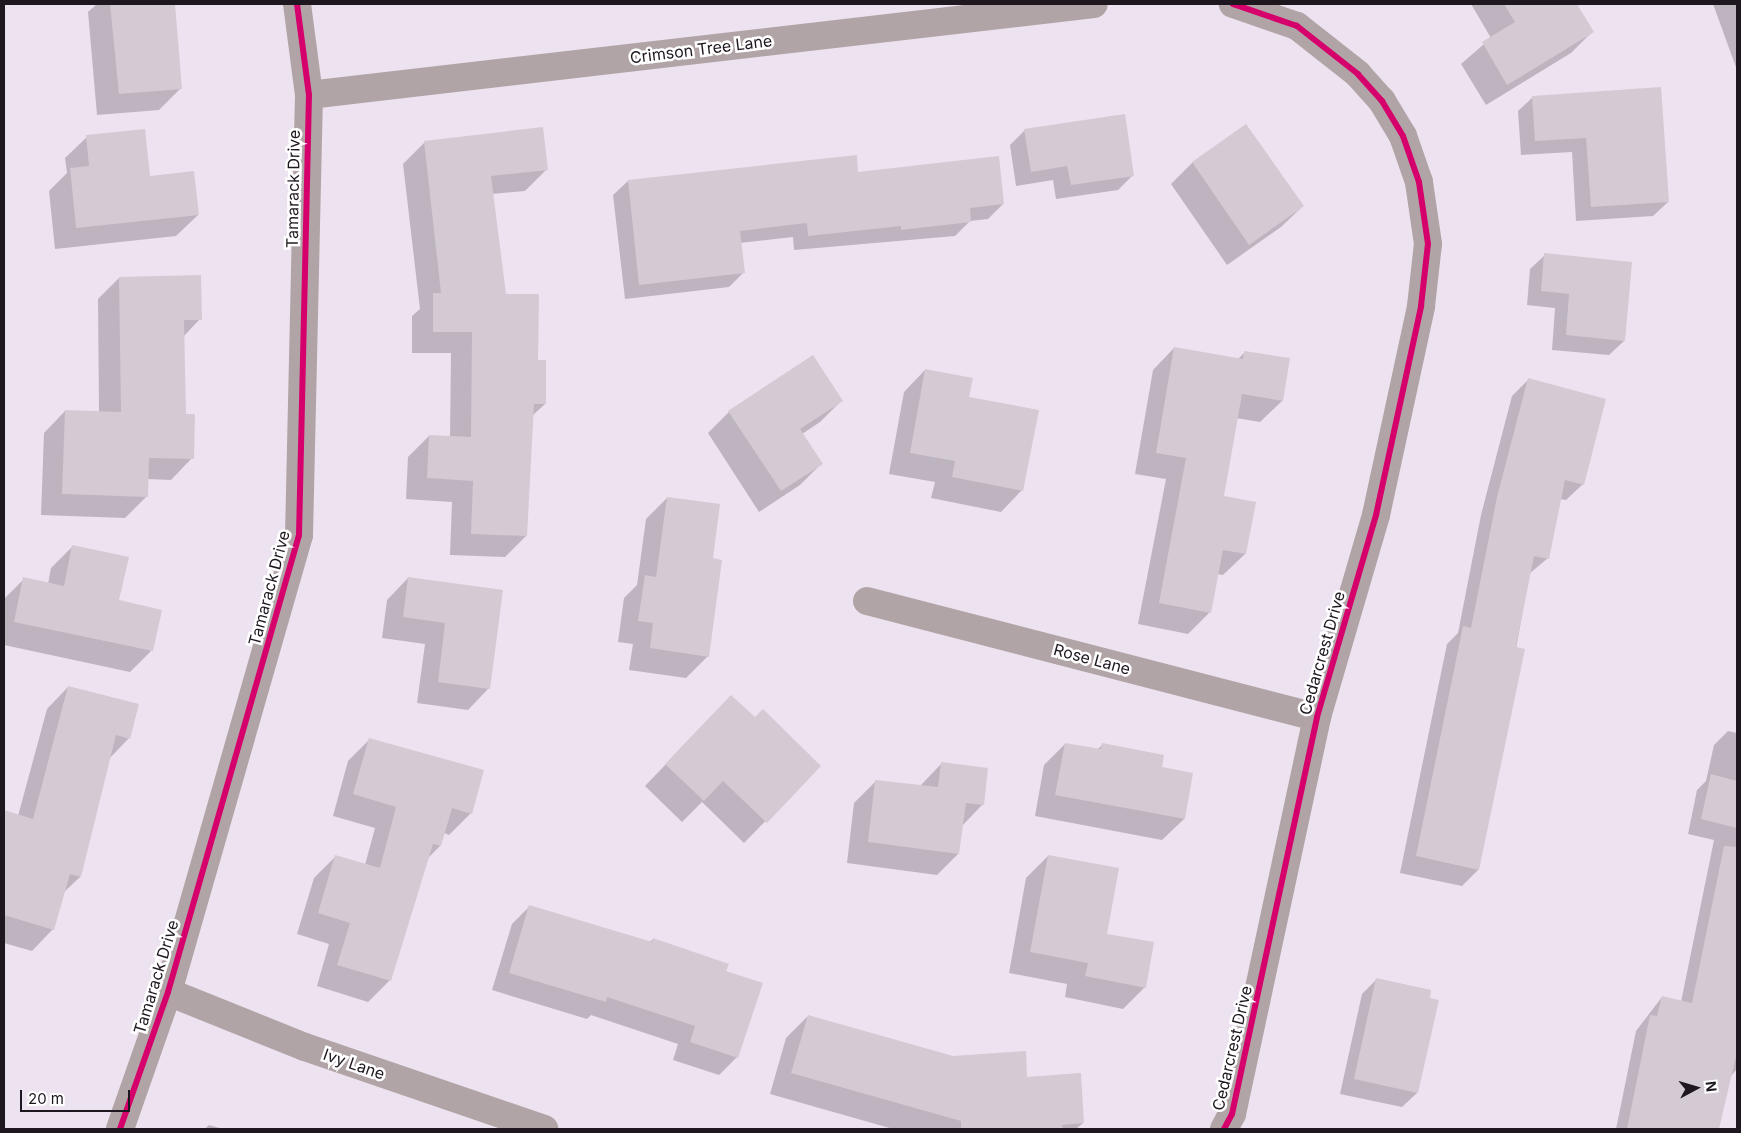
<!DOCTYPE html>
<html>
<head>
<meta charset="utf-8">
<style>
  body { margin:0 }
  #map { position:relative; width:1741px; height:1133px; overflow:hidden; background:#ede2ef; font-family:Inter,sans-serif }
  div>[style] { position:absolute }
  [style*='--x'] { left:calc(var(--x)*1px); top:calc(var(--y)*1px); width:calc(var(--w)*1px); rotate:calc(var(--a)*1deg) }
  .shadow>* { inset:0; background:#0003 }
  .building>* { inset:0; background:#d3cad4 }
  .minor>* { height:28px; margin:-14px; padding:0 14px; transform-origin:14px; border-radius:14px; background:#b1a4a6 }
  .cycleway>* { height:6px; margin:-3px; padding:0 3px; transform-origin:3px; border-radius:3px; background:#d6006c }
  span { translate:-50% -50%; white-space:nowrap; text-align:center; line-height:1.15; -webkit-text-stroke:5px #fff; paint-order:stroke }
  .street-label { font-size:16px; color:#1e171f }
  .frame { position:absolute; inset:0; border:5px solid #1e171f; pointer-events:none }
  .north { position:absolute; left:1671px; top:1063px; width:50px; height:50px; -webkit-text-stroke:4px #fff; paint-order:stroke; rotate:84deg; font-size:14px; font-weight:700; line-height:20px; text-align:center; color:#1e171f }
  .north::after { content:''; display:block; margin:auto; width:18px; height:22px; background:#1e171f; clip-path:polygon(50% 0,100% 100%,50% 72%,0 100%) }
  .scale { position:absolute; left:20px; top:1090px; width:110px; height:22px; box-sizing:border-box; border:2px solid #1e171f; border-top:0; padding-left:6px; font-size:15px; line-height:18px; white-space:nowrap; color:#1e171f; -webkit-text-stroke:4px #fff; paint-order:stroke }
</style>
</head>
<body>
<div id="map">
  <div class="shadow">
    <div style="clip-path:polygon(97px 4px,173px 4px,181px 88px,159px 110px,97px 115px,88px 12px)"></div>
    <div style="clip-path:polygon(1471px 4px,1575px 4px,1592px 32px,1571px 53px,1486px 105px,1461px 64px,1491px 38px)"></div>
    <div style="clip-path:polygon(1713px 4px,1737px 4px,1737px 70px)"></div>
    <div style="clip-path:polygon(1533px 97px,1668px 202px,1653px 216px,1576px 221px,1572px 152px,1521px 155px,1518px 111px)"></div>
    <div style="clip-path:polygon(1246px 126px,1303px 206px,1281px 227px,1227px 265px,1171px 184px,1192px 163px)"></div>
    <div style="clip-path:polygon(1025px 130px,1133px 175px,1118px 190px,1056px 199px,1053px 180px,1016px 186px,1010px 145px)"></div>
    <div style="clip-path:polygon(87px 137px,149px 177px,198px 215px,176px 236px,55px 249px,49px 191px,67px 173px,65px 158px)"></div>
    <div style="clip-path:polygon(424px 143px,547px 169px,525px 191px,492px 194px,505px 295px,537px 362px,545px 404px,532px 416px,526px 536px,505px 557px,450px 555px,452px 502px,406px 499px,408px 457px,429px 436px,450px 437px,451px 353px,412px 353px,412px 316px,420px 309px,403px 164px)"></div>
    <div style="clip-path:polygon(855px 156px,857px 174px,1003px 204px,988px 219px,970px 221px,955px 236px,794px 250px,793px 237px,740px 243px,744px 272px,729px 287px,625px 299px,613px 195px,628px 181px)"></div>
    <div style="clip-path:polygon(1545px 255px,1624px 341px,1609px 355px,1552px 350px,1555px 308px,1527px 305px,1530px 269px)"></div>
    <div style="clip-path:polygon(119px 278px,200px 319px,183px 337px,184px 415px,192px 458px,171px 480px,147px 479px,147px 496px,125px 518px,41px 515px,44px 433px,65px 411px,99px 412px,98px 299px)"></div>
    <div style="clip-path:polygon(1174px 348px,1238px 359px,1245px 352px,1288px 359px,1282px 401px,1260px 422px,1236px 418px,1223px 497px,1245px 554px,1223px 575px,1217px 574px,1210px 612px,1188px 634px,1138px 624px,1166px 479px,1135px 474px,1153px 370px)"></div>
    <div style="clip-path:polygon(925px 370px,968px 398px,1022px 490px,1001px 512px,931px 498px,935px 482px,889px 474px,904px 392px)"></div>
    <div style="clip-path:polygon(1528px 380px,1583px 484px,1566px 500px,1560px 499px,1548px 558px,1529px 574px,1478px 870px,1462px 886px,1400px 873px,1447px 644px,1458px 633px,1481px 515px,1512px 396px)"></div>
    <div style="clip-path:polygon(841px 401px,820px 422px,802px 434px,821px 464px,800px 485px,759px 512px,708px 433px,729px 412px)"></div>
    <div style="clip-path:polygon(667px 498px,711px 559px,708px 656px,686px 678px,629px 670px,633px 644px,618px 642px,624px 598px,637px 585px,646px 519px)"></div>
    <div style="clip-path:polygon(73px 546px,118px 601px,151px 651px,130px 672px,4px 645px,4px 599px,24px 579px,48px 584px,51px 568px)"></div>
    <div style="clip-path:polygon(408px 578px,502px 591px,489px 688px,468px 710px,417px 703px,425px 644px,382px 638px,387px 600px)"></div>
    <div style="clip-path:polygon(68px 687px,129px 738px,109px 759px,80px 877px,63px 893px,53px 929px,32px 951px,4px 943px,4px 811px,18px 816px,47px 709px)"></div>
    <div style="clip-path:polygon(710px 718px,755px 719px,819px 766px,744px 843px,702px 802px,682px 822px,645px 786px)"></div>
    <div style="clip-path:polygon(1728px 731px,1737px 733px,1737px 1069px,1730px 1077px,1718px 1129px,1616px 1129px,1636px 1031px,1662px 997px,1681px 1002px,1714px 840px,1688px 834px,1697px 790px,1706px 781px,1714px 745px)"></div>
    <div style="clip-path:polygon(369px 740px,471px 813px,449px 835px,444px 833px,440px 846px,427px 859px,390px 980px,368px 1002px,317px 986px,329px 944px,297px 934px,314px 878px,336px 856px,365px 865px,375px 828px,333px 816px,348px 761px)"></div>
    <div style="clip-path:polygon(1065px 744px,1097px 750px,1102px 745px,1160px 768px,1184px 819px,1162px 840px,1035px 816px,1044px 765px)"></div>
    <div style="clip-path:polygon(942px 763px,982px 805px,962px 826px,958px 854px,937px 875px,847px 863px,854px 803px,876px 781px,920px 786px)"></div>
    <div style="clip-path:polygon(1048px 856px,1145px 987px,1123px 1009px,1065px 997px,1067px 984px,1009px 973px,1026px 878px)"></div>
    <div style="clip-path:polygon(530px 906px,650px 942px,653px 939px,724px 972px,737px 1057px,719px 1075px,673px 1060px,678px 1044px,591px 1015px,587px 1019px,492px 990px,512px 924px)"></div>
    <div style="clip-path:polygon(1377px 979px,1417px 1093px,1402px 1107px,1340px 1094px,1362px 994px)"></div>
    <div style="clip-path:polygon(808px 1016px,1026px 1079px,1083px 1123px,1076px 1129px,893px 1129px,770px 1094px,786px 1038px)"></div>
    <div style="clip-path:polygon(209px 1125px,223px 1129px,205px 1129px)"></div>
  </div>
  <div class="building">
    <div style="clip-path:polygon(110px 4px,175px 4px,182px 89px,119px 94px)"></div>
    <div style="clip-path:polygon(1504px 4px,1577px 4px,1594px 32px,1507px 85px,1482px 42px,1515px 22px)"></div>
    <div style="clip-path:polygon(1661px 87px,1669px 202px,1591px 207px,1586px 138px,1535px 141px,1532px 96px)"></div>
    <div style="clip-path:polygon(1125px 114px,1134px 176px,1071px 185px,1067px 166px,1031px 172px,1024px 129px)"></div>
    <div style="clip-path:polygon(1246px 124px,1304px 206px,1249px 245px,1192px 162px)"></div>
    <div style="clip-path:polygon(543px 127px,548px 170px,491px 176px,506px 294px,539px 294px,538px 360px,546px 360px,546px 404px,534px 404px,527px 536px,471px 534px,473px 481px,427px 478px,429px 435px,471px 437px,472px 332px,433px 332px,433px 293px,441px 293px,424px 141px)"></div>
    <div style="clip-path:polygon(145px 129px,150px 176px,194px 171px,199px 215px,76px 228px,70px 168px,89px 166px,86px 135px)"></div>
    <div style="clip-path:polygon(857px 155px,858px 172px,999px 156px,1004px 204px,970px 208px,971px 222px,901px 230px,901px 226px,808px 236px,807px 223px,740px 231px,745px 273px,639px 285px,628px 180px)"></div>
    <div style="clip-path:polygon(1544px 253px,1632px 262px,1625px 341px,1566px 335px,1569px 294px,1541px 291px)"></div>
    <div style="clip-path:polygon(201px 275px,202px 320px,184px 320px,186px 414px,195px 414px,194px 459px,149px 458px,148px 497px,62px 494px,65px 410px,121px 412px,119px 277px)"></div>
    <div style="clip-path:polygon(1174px 347px,1243px 359px,1244px 351px,1290px 358px,1283px 401px,1242px 394px,1224px 496px,1256px 502px,1246px 554px,1223px 550px,1211px 613px,1159px 603px,1186px 458px,1156px 453px)"></div>
    <div style="clip-path:polygon(813px 355px,843px 401px,800px 429px,823px 464px,781px 491px,728px 411px)"></div>
    <div style="clip-path:polygon(925px 369px,973px 378px,969px 397px,1039px 410px,1023px 491px,952px 477px,955px 461px,910px 453px)"></div>
    <div style="clip-path:polygon(1528px 378px,1606px 399px,1584px 485px,1565px 480px,1549px 559px,1534px 556px,1516px 647px,1525px 649px,1479px 870px,1416px 856px,1463px 626px,1471px 628px,1497px 497px)"></div>
    <div style="clip-path:polygon(667px 497px,720px 504px,713px 558px,722px 560px,709px 657px,650px 648px,653px 623px,638px 621px,645px 575px,656px 577px)"></div>
    <div style="clip-path:polygon(72px 545px,129px 557px,119px 600px,162px 610px,153px 651px,14px 622px,23px 577px,64px 586px)"></div>
    <div style="clip-path:polygon(408px 577px,503px 590px,490px 689px,438px 682px,445px 623px,403px 617px)"></div>
    <div style="clip-path:polygon(68px 686px,139px 704px,130px 739px,116px 735px,81px 877px,70px 874px,54px 930px,4px 915px,4px 810px,33px 819px)"></div>
    <div style="clip-path:polygon(731px 695px,755px 717px,763px 709px,821px 766px,767px 823px,723px 781px,704px 801px,665px 764px)"></div>
    <div style="clip-path:polygon(369px 738px,484px 770px,472px 814px,452px 808px,441px 846px,433px 844px,391px 981px,337px 965px,350px 923px,318px 913px,335px 855px,380px 868px,396px 807px,353px 794px)"></div>
    <div style="clip-path:polygon(1065px 743px,1101px 749px,1102px 743px,1164px 755px,1162px 767px,1193px 773px,1185px 819px,1055px 795px)"></div>
    <div style="clip-path:polygon(941px 762px,988px 768px,984px 805px,966px 803px,959px 854px,868px 842px,875px 780px,938px 787px)"></div>
    <div style="clip-path:polygon(1711px 774px,1737px 781px,1737px 828px,1701px 819px)"></div>
    <div style="clip-path:polygon(1724px 846px,1737px 847px,1737px 1052px,1719px 1129px,1627px 1129px,1650px 1015px,1657px 1016px,1662px 996px,1692px 1003px)"></div>
    <div style="clip-path:polygon(1048px 855px,1119px 868px,1107px 934px,1154px 942px,1146px 988px,1085px 976px,1088px 963px,1030px 952px)"></div>
    <div style="clip-path:polygon(529px 905px,652px 942px,653px 938px,729px 964px,726px 971px,763px 983px,738px 1058px,690px 1042px,695px 1026px,607px 997px,606px 1002px,509px 973px)"></div>
    <div style="clip-path:polygon(1376px 978px,1431px 990px,1430px 998px,1439px 1000px,1418px 1093px,1354px 1079px)"></div>
    <div style="clip-path:polygon(808px 1015px,953px 1056px,1026px 1051px,1027px 1077px,1081px 1073px,1084px 1123px,1062px 1125px,1063px 1129px,961px 1129px,961px 1121px,791px 1073px)"></div>
  </div>
  <div class="minor">
    <div style="--x:309;--y:95;--w:790;--a:-6.61"></div>
    <div style="--x:867;--y:601;--w:465;--a:14.5"></div>
    <div style="--x:168;--y:992;--w:148;--a:21.9"></div>
    <div style="--x:305;--y:1047;--w:253;--a:18.9"></div>
    <div style="--x:120;--y:1129;--w:145;--a:-70.7"></div>
    <div style="--x:168;--y:992;--w:475;--a:-74"></div>
    <div style="--x:299;--y:535;--w:440;--a:-88.7"></div>
    <div style="--x:309;--y:95;--w:92;--a:-97.5"></div>
    <div style="--x:1224;--y:1129;--w:17;--a:-62"></div>
    <div style="--x:1232;--y:1114;--w:406;--a:-77.9"></div>
    <div style="--x:1317;--y:717;--w:210;--a:-73.7"></div>
    <div style="--x:1376;--y:515;--w:214;--a:-77.8"></div>
    <div style="--x:1421;--y:306;--w:62;--a:-83.6"></div>
    <div style="--x:1428;--y:244;--w:63;--a:-98.3"></div>
    <div style="--x:1419;--y:182;--w:49;--a:-109.2"></div>
    <div style="--x:1403;--y:136;--w:41;--a:-121"></div>
    <div style="--x:1382;--y:101;--w:36;--a:-132"></div>
    <div style="--x:1358;--y:74;--w:78;--a:-141.8"></div>
    <div style="--x:1297;--y:26;--w:68;--a:-161"></div>
  </div>
  <div class="cycleway">
    <div style="--x:120;--y:1129;--w:145;--a:-70.7"></div>
    <div style="--x:168;--y:992;--w:475;--a:-74"></div>
    <div style="--x:299;--y:535;--w:440;--a:-88.7"></div>
    <div style="--x:309;--y:95;--w:92;--a:-97.5"></div>
    <div style="--x:1224;--y:1129;--w:17;--a:-62"></div>
    <div style="--x:1232;--y:1114;--w:406;--a:-77.9"></div>
    <div style="--x:1317;--y:717;--w:210;--a:-73.7"></div>
    <div style="--x:1376;--y:515;--w:214;--a:-77.8"></div>
    <div style="--x:1421;--y:306;--w:62;--a:-83.6"></div>
    <div style="--x:1428;--y:244;--w:63;--a:-98.3"></div>
    <div style="--x:1419;--y:182;--w:49;--a:-109.2"></div>
    <div style="--x:1403;--y:136;--w:41;--a:-121"></div>
    <div style="--x:1382;--y:101;--w:36;--a:-132"></div>
    <div style="--x:1358;--y:74;--w:78;--a:-141.8"></div>
    <div style="--x:1297;--y:26;--w:68;--a:-161"></div>
  </div>
  <div class="street-label">
    <span style="left:701px;top:49px;rotate:-7deg">Crimson Tree Lane</span>
    <span style="left:293px;top:189px;rotate:-89deg">Tamarack Drive</span>
    <span style="left:269px;top:588px;rotate:-75deg">Tamarack Drive</span>
    <span style="left:1322px;top:653px;rotate:-74deg">Cedarcrest Drive</span>
    <span style="left:1092px;top:659px;rotate:15deg">Rose Lane</span>
    <span style="left:156px;top:977px;rotate:-73deg">Tamarack Drive</span>
    <span style="left:1232px;top:1048px;rotate:-77deg">Cedarcrest Drive</span>
    <span style="left:354px;top:1064px;rotate:19deg">Ivy Lane</span>
  </div>
  <div class="frame"></div>
  <div class="north">N</div>
  <div class="scale">20 m</div>
</div>
</body>
</html>
